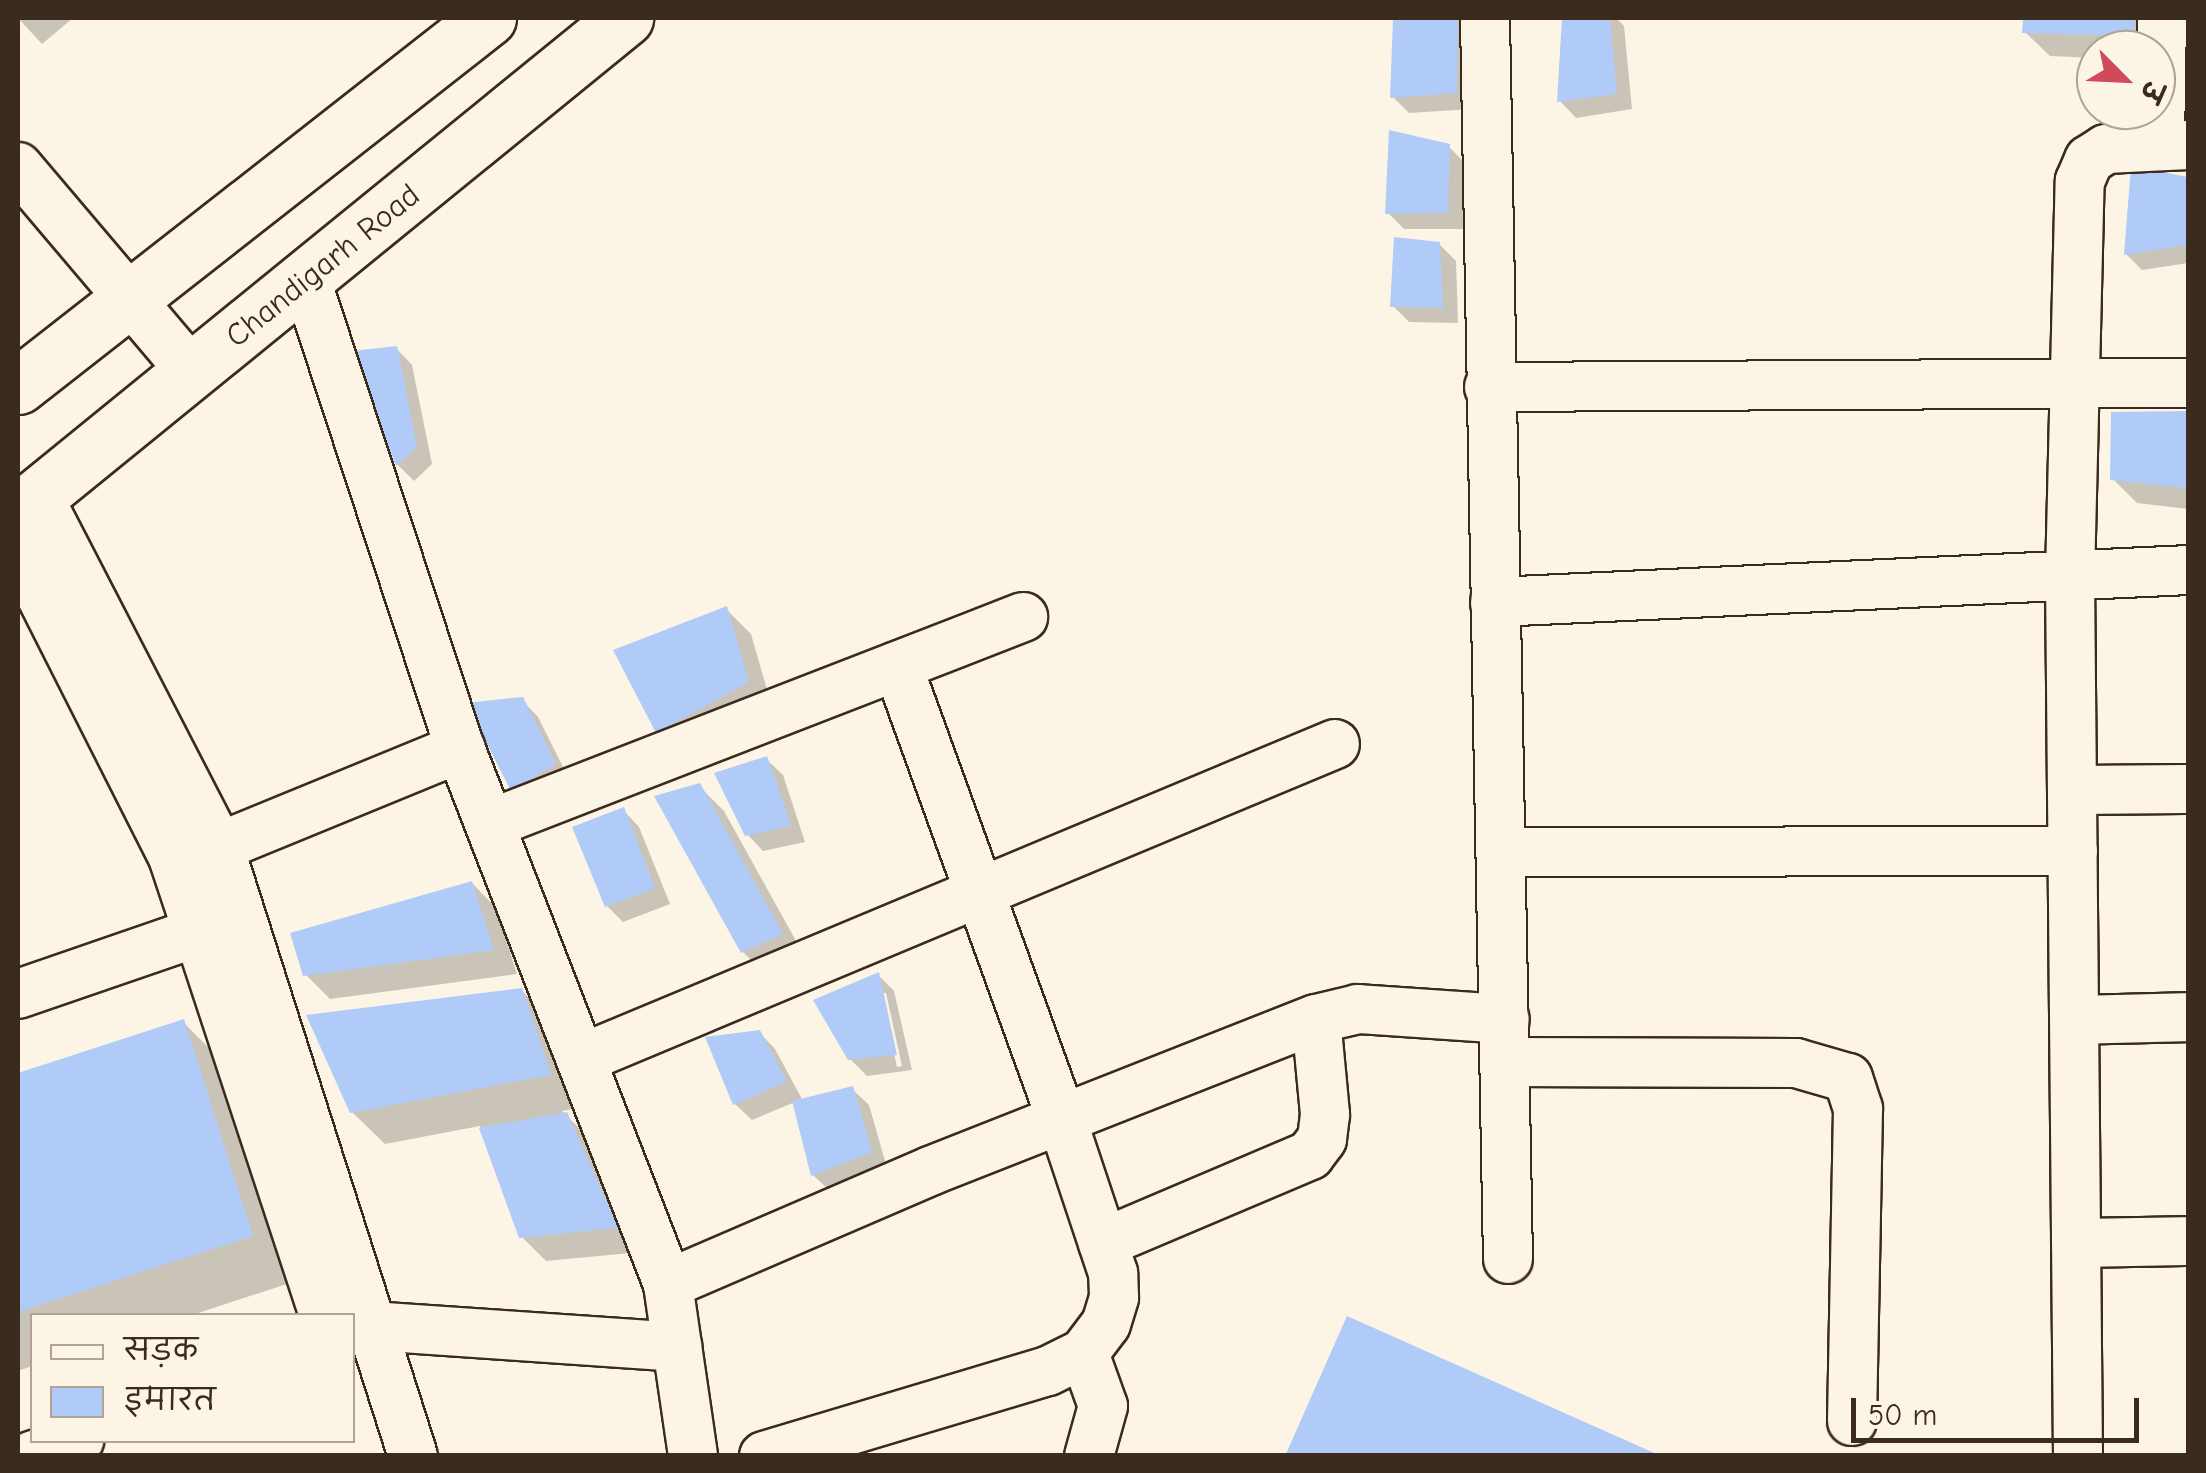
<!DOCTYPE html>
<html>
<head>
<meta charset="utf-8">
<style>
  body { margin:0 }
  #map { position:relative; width:2206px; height:1473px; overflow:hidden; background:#fcf5e5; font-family:"Comic Neue","Playpen Sans Deva",sans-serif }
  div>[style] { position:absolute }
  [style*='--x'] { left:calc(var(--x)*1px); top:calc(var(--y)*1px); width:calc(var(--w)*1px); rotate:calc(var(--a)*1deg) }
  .shadow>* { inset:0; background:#0003 }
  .building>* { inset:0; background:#b0cbf8 }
  .roads { filter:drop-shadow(2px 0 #3b2a1e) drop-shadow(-2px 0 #3b2a1e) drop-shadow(0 2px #3b2a1e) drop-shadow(0 -2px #3b2a1e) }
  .minor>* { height:48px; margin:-24px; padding:0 24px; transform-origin:24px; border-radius:24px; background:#fcf5e5 }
  .major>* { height:55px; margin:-27.5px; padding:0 27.5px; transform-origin:27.5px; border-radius:27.5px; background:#fcf5e5 }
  span { translate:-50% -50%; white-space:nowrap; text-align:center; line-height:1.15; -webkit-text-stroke:8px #fcf5e5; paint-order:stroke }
  .street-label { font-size:32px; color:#3b2a1e }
  .frame { position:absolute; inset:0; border:20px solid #3b2a1e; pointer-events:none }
  .legend { position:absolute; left:30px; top:1313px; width:325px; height:130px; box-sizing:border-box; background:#fcf5e5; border:2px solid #afa495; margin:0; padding:12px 18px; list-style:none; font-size:30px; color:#3b2a1e }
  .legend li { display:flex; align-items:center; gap:20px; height:50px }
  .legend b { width:50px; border:2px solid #afa495 }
  .north { position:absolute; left:2076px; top:30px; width:100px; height:100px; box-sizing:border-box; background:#fcf5e5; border:2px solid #afa495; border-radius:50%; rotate:114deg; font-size:28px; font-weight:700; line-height:40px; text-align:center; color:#3b2a1e }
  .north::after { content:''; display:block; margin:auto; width:35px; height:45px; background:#d1495b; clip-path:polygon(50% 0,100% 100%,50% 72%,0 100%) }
  .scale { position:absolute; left:1851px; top:1398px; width:288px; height:45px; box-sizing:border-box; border:5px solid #3b2a1e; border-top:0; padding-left:12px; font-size:30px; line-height:35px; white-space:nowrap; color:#3b2a1e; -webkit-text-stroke:8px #fcf5e5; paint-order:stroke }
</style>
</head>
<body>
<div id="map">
  <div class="shadow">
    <div style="clip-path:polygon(18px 18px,73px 18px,42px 44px)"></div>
    <div style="clip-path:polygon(1395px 18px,1463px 18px,1472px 109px,1409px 113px,1393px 97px)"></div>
    <div style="clip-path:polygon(1565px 18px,1616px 18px,1624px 26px,1632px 109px,1576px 118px,1560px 101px)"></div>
    <div style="clip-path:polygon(2026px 18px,2160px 18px,2156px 50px,2096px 50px,2096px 58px,2050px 56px,2025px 32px)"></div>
    <div style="clip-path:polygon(1448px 146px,1465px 163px,1464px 229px,1404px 229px,1388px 213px)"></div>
    <div style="clip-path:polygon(2133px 169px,2188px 180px,2188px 263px,2142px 270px,2126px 254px)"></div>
    <div style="clip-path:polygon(1439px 244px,1456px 261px,1458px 323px,1409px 322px,1393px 306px)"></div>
    <div style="clip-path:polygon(396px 348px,412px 365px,432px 464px,414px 481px,398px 465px,356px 353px)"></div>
    <div style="clip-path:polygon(2188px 414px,2188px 509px,2137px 503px,2113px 479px,2114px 415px)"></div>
    <div style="clip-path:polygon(726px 609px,751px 634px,772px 707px,683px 756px,658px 731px)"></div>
    <div style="clip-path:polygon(522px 700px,538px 717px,570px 781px,514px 790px)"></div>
    <div style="clip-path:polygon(766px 759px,783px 775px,805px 842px,763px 851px,747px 834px)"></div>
    <div style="clip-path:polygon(699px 786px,724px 811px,806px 959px,767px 976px,743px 952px)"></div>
    <div style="clip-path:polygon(623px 810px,639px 827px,670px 904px,623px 922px,607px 906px)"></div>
    <div style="clip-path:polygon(472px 883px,496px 908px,517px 974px,330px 999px,305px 974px)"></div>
    <div style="clip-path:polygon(evenodd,878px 975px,894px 991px,912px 1070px,867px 1076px,850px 1059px,878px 975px,881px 993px,886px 993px,902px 1066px,897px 1067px,881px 993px)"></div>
    <div style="clip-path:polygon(521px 990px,554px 1023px,582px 1107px,562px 1111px,591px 1140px,641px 1252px,546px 1261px,521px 1236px,480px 1126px,385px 1144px,352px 1112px)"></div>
    <div style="clip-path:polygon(183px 1022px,228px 1067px,296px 1281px,189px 1316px,32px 1316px,32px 1366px,18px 1371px,18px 1076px)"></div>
    <div style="clip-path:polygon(759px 1032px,775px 1049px,803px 1101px,852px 1089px,869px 1105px,887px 1168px,830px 1191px,813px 1175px,795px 1102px,752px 1120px,735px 1104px)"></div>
  </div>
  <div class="building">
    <div style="clip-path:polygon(1393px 18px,1458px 18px,1457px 93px,1390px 98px)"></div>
    <div style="clip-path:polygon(1562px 18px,1610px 18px,1617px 94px,1557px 102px)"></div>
    <div style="clip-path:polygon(2023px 18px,2135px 18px,2133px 36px,2022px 33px)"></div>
    <div style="clip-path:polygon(1389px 130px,1450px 144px,1448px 213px,1385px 214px)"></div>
    <div style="clip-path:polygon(2131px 166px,2188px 177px,2188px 245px,2124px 255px)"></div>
    <div style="clip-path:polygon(1394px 237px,1440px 242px,1443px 308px,1390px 307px)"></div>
    <div style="clip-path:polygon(397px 346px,417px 447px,396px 466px,352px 351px)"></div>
    <div style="clip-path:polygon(2188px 411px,2188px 488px,2110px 480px,2111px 412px)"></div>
    <div style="clip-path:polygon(727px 606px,749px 682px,656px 733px,613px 650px)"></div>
    <div style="clip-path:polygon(523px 697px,556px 764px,511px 791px,466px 703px)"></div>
    <div style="clip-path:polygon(767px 756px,791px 826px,745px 836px,714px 773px)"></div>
    <div style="clip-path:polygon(700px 783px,783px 934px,741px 953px,654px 796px)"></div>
    <div style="clip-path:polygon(624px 807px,655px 888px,605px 907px,572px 827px)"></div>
    <div style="clip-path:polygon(472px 881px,494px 950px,303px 976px,290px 933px)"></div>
    <div style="clip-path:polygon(879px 972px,897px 1055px,848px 1060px,813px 1000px)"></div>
    <div style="clip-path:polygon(522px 988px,551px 1075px,350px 1113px,306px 1015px)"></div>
    <div style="clip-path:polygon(184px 1019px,253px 1236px,18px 1312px,18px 1073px)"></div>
    <div style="clip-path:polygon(760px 1030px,787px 1082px,733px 1105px,705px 1037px)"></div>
    <div style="clip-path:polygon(853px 1086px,872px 1152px,811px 1176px,792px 1101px)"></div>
    <div style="clip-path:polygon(567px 1112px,618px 1228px,519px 1238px,479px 1128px)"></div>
    <div style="clip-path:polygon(1347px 1316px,1661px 1456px,1285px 1456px)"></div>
  </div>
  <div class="roads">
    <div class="minor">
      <div style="--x:1485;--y:18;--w:1241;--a:88.94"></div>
      <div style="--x:2160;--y:144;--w:126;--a:-89.1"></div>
      <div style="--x:18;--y:167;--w:270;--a:49.7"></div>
      <div style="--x:306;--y:280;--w:493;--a:71.8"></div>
      <div style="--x:460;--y:748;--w:575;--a:68.79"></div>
      <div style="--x:668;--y:1284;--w:174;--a:81.7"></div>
      <div style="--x:1489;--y:387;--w:699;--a:-0.33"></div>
      <div style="--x:38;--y:496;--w:395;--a:62.7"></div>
      <div style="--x:219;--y:847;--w:639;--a:72.33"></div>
      <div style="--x:18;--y:550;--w:344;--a:63.2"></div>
      <div style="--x:173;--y:857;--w:79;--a:71.6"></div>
      <div style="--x:198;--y:932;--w:190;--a:161"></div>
      <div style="--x:1495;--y:602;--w:694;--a:-2.64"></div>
      <div style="--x:2073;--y:790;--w:115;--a:-0.5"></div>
      <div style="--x:490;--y:824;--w:572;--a:-21.22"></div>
      <div style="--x:219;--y:847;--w:261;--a:-22.3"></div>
      <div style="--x:1504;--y:852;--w:569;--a:-0.1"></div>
      <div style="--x:198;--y:932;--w:404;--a:71.8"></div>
      <div style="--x:2075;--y:1020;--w:113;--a:-1.5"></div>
      <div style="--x:581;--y:1059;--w:817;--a:-22.67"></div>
      <div style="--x:1506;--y:1062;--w:290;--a:0.2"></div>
      <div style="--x:1796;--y:1063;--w:54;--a:16.1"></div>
      <div style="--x:1848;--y:1078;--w:33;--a:72"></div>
      <div style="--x:1858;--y:1109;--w:312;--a:91.1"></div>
      <div style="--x:1103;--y:1243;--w:225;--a:-23"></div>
      <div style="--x:1310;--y:1155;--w:20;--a:-53"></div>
      <div style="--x:1322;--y:1139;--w:25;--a:-83"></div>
      <div style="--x:1325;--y:1114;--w:95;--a:-95.4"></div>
      <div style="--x:2076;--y:1243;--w:112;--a:-1"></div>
      <div style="--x:668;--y:1284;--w:285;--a:-23.3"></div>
      <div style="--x:930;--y:1171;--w:415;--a:-21.5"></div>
      <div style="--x:1316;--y:1019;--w:43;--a:-13.4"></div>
      <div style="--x:1358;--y:1009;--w:147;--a:3.9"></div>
      <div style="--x:372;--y:1326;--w:306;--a:3.9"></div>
      <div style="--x:1084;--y:1353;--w:56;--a:70.3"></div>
      <div style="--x:1103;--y:1406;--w:52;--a:105.6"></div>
      <div style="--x:31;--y:1456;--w:51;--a:-18.4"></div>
      <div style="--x:764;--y:1456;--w:296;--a:-16.7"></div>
      <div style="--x:1048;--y:1371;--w:40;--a:-26.6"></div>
      <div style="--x:1084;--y:1353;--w:36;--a:-53"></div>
      <div style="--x:1106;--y:1324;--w:28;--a:-73"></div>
      <div style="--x:1114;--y:1297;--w:24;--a:-92"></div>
      <div style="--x:1113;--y:1273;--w:161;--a:-108.4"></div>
      <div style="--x:1062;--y:1120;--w:483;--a:-109.9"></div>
      <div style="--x:2078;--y:1456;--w:879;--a:-90.52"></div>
      <div style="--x:2070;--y:577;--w:396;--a:-88.6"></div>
      <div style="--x:2080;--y:181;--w:23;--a:-67"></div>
      <div style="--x:2089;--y:160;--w:20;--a:-33"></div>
      <div style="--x:2106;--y:149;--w:82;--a:-2.8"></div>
    </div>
    <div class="major">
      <div style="--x:18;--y:386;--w:597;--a:-38.06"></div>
      <div style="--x:18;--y:512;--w:783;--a:-39.14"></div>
    </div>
  </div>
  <div class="street-label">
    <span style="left:323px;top:266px;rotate:-39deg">Chandigarh Road</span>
  </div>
  <div class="frame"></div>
  <ul class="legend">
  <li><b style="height:12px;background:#fcf5e5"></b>सड़क</li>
  <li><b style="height:28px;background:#b0cbf8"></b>इमारत</li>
  </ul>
  <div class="north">उ</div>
  <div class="scale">50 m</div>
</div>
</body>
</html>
